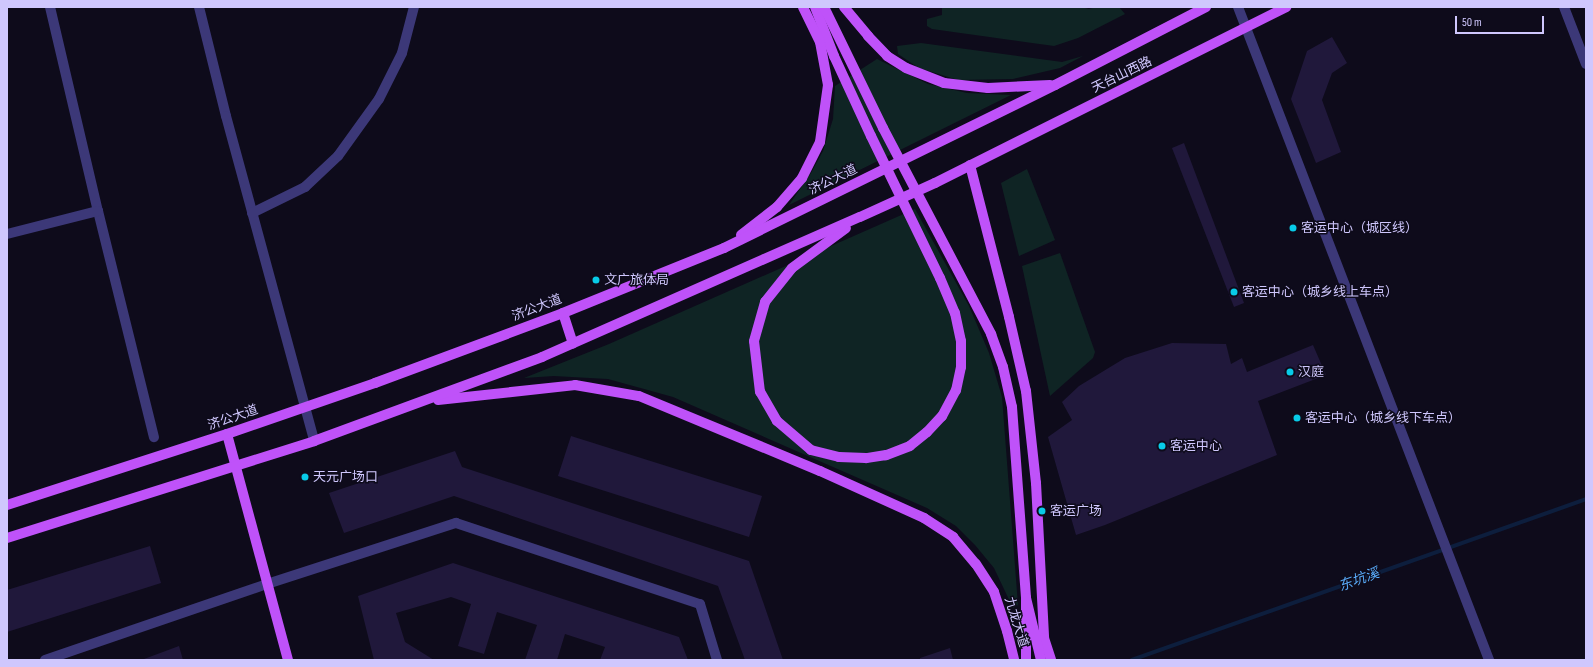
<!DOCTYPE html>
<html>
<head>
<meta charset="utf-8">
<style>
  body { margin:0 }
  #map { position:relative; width:1593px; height:667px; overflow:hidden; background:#0e0b1b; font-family:"Sofia Sans Condensed","Noto Sans SC",sans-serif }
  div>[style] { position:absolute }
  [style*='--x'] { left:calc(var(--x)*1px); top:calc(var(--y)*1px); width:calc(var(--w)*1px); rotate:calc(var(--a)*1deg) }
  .green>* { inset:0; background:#0f2424 }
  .stream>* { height:3.5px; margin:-1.75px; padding:0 1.75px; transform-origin:1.75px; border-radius:1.75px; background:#0d1e3d }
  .building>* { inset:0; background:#20183b }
  .minor>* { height:10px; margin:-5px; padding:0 5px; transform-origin:5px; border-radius:5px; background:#3c3878 }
  .major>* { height:10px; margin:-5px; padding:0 5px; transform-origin:5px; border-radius:5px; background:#bf52f9 }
  .dots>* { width:11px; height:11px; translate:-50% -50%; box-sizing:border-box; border:2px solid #0e0b1b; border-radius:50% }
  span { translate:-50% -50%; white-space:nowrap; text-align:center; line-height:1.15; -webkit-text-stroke:3px #0e0b1b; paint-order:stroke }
  .street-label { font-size:13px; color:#cfc7fd }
  .poi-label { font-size:13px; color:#cfc7fd }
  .left { translate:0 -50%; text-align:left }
  .water-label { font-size:14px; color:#59abf9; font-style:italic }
  .frame { position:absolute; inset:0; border:8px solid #cfc7fd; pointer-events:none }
  .scale { position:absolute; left:1455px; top:16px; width:89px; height:18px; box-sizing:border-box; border:2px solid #cfc7fd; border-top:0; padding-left:5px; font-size:12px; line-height:14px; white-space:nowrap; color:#cfc7fd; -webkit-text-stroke:3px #0e0b1b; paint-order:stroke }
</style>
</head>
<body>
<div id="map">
  <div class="green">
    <div style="clip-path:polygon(942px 7px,1081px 7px,1089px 9px,1096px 7px,1119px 7px,1125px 14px,1078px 38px,1054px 46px,932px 29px,927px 26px,927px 19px,942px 15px)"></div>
    <div style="clip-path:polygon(921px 43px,1062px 62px,1083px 56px,1060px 68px,1013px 79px,958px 80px,919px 68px,898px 54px,897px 46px)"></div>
    <div style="clip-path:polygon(877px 59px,928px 84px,967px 93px,1011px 95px,789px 205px,811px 173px,823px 151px,833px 119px,835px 86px)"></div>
    <div style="clip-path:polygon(1027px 169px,1055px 240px,1019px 256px,1001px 183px)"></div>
    <div style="clip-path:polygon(915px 209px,969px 306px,989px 353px,1002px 397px,1018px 605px,1013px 608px,994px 568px,975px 545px,956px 526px,927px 508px,673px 397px,608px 379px,554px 376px,524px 378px,609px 344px)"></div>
    <div style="clip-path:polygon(1060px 253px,1095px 352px,1093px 358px,1050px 396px,1022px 266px)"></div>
  </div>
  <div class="stream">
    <div style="--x:1132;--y:660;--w:482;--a:-19.5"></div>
  </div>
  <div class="building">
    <div style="clip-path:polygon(1332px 37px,1347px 63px,1332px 73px,1322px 100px,1341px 152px,1316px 163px,1291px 99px,1307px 51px)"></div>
    <div style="clip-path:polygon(1184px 143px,1244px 303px,1234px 307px,1172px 148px)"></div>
    <div style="clip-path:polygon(1172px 343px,1226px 344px,1231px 364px,1242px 358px,1247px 372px,1313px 345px,1326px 375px,1258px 401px,1277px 455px,1105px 525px,1076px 535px,1048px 437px,1072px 420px,1062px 402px,1079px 386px,1125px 358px)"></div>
    <div style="clip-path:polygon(571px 436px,762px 496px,749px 537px,558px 476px)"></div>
    <div style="clip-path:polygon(455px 451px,462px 467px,749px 561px,783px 660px,745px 660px,718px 586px,454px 496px,344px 533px,329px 493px)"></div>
    <div style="clip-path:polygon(150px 546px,161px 583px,7px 632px,7px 590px)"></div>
    <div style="clip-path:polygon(453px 563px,679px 637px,688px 660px,600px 660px,605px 647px,565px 634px,557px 660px,525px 660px,537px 625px,497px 612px,484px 654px,458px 646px,471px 604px,451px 597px,396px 613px,405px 642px,434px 660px,374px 660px,358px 596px)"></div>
    <div style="clip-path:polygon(179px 646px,183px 660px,145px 660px,144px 659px)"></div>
    <div style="clip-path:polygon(950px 648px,953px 660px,920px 660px,920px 658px)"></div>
  </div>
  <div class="minor">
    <div style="--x:50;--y:7;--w:210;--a:76.8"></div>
    <div style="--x:98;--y:211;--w:233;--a:76.1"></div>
    <div style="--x:199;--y:7;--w:112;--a:76.1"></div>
    <div style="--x:226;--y:116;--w:337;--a:74.8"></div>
    <div style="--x:1238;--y:7;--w:700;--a:68.97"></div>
    <div style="--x:1564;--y:7;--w:61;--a:68.9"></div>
    <div style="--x:252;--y:213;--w:59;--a:-26.1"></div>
    <div style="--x:305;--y:187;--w:45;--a:-43.2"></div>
    <div style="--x:338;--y:156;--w:70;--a:-54.3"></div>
    <div style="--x:379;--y:99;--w:51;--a:-63.4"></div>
    <div style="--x:402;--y:53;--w:48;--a:-75.4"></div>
    <div style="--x:7;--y:234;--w:94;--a:-14.2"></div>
    <div style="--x:45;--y:660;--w:235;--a:-18.9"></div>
    <div style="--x:267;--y:584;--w:199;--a:-17.9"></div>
    <div style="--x:456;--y:523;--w:257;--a:18.4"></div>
    <div style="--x:700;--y:604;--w:59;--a:73.1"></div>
  </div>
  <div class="major">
    <div style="--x:815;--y:7;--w:53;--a:68.8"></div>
    <div style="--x:834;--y:56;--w:88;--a:65.2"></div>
    <div style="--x:871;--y:136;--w:158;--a:64.1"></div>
    <div style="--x:940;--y:278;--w:38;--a:67"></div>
    <div style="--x:955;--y:313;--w:29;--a:78"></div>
    <div style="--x:961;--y:341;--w:26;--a:90"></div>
    <div style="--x:961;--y:367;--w:24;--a:102"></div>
    <div style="--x:956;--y:390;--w:30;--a:118"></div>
    <div style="--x:942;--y:416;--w:22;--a:133"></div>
    <div style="--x:927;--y:432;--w:22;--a:141"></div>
    <div style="--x:910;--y:446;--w:26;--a:159"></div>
    <div style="--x:886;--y:455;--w:20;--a:171"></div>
    <div style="--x:866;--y:458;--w:27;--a:-178"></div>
    <div style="--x:839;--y:457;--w:29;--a:-166"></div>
    <div style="--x:811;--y:450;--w:45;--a:-139.5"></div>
    <div style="--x:777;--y:421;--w:34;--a:-120"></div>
    <div style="--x:760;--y:392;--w:51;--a:-96.7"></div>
    <div style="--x:754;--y:341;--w:41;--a:-74.2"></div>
    <div style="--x:765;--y:302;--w:43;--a:-51.5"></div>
    <div style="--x:792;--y:268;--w:67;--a:-36.5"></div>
    <div style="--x:824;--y:7;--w:135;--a:64"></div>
    <div style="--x:883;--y:128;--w:233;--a:62.3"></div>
    <div style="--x:991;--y:334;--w:35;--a:70"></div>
    <div style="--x:1003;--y:367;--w:41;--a:77.3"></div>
    <div style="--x:1012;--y:407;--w:192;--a:85.8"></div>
    <div style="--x:844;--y:7;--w:38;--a:50"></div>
    <div style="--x:868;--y:36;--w:28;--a:46"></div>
    <div style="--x:887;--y:56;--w:22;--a:32"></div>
    <div style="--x:906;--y:68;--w:41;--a:21.5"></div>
    <div style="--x:944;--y:83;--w:44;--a:6.5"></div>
    <div style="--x:988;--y:88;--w:62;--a:-2.8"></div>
    <div style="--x:970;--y:165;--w:157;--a:75.6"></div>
    <div style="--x:1009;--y:317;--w:76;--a:77.1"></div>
    <div style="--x:1026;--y:391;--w:93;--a:83.8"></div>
    <div style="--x:1036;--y:483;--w:155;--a:87"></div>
    <div style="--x:1044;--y:638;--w:23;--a:72"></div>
    <div style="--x:741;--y:235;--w:46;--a:-37.9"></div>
    <div style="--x:777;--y:207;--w:38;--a:-49"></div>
    <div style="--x:802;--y:178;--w:40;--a:-63.4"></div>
    <div style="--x:820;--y:142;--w:58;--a:-82"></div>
    <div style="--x:828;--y:85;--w:44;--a:-100.5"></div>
    <div style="--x:820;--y:42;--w:39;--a:-116"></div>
    <div style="--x:563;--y:313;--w:32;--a:72"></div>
    <div style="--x:438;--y:400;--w:138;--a:-6.2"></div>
    <div style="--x:575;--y:385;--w:65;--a:9.8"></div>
    <div style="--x:639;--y:396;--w:196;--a:22.5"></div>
    <div style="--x:820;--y:471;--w:114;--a:24.3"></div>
    <div style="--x:924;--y:518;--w:35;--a:33"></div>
    <div style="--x:953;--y:537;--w:35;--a:50"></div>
    <div style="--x:976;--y:564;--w:33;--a:57"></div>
    <div style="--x:994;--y:592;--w:41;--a:71.6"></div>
    <div style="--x:1007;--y:631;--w:30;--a:76"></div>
    <div style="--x:227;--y:434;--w:234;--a:74.9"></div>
    <div style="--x:7;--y:505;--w:231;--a:-17.9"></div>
    <div style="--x:227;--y:434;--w:157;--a:-19"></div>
    <div style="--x:375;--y:383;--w:201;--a:-20.4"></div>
    <div style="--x:563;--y:313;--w:174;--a:-22"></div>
    <div style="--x:724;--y:248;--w:369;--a:-26.2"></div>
    <div style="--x:1055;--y:85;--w:170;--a:-27.3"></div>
    <div style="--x:7;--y:538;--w:322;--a:-17.5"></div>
    <div style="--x:314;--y:441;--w:243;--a:-20.2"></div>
    <div style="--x:542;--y:357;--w:347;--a:-23.8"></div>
    <div style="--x:860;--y:217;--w:82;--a:-24.4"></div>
    <div style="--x:935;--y:183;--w:393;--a:-26.6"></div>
    <div style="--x:1026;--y:660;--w:62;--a:-90"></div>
    <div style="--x:1026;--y:598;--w:64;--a:76.4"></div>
  </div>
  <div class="dots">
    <div style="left:1293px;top:228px;background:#08cbe8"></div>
    <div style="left:596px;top:280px;background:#08cbe8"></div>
    <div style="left:1234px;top:292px;background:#08cbe8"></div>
    <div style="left:1290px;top:372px;background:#08cbe8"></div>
    <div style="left:1297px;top:418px;background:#08cbe8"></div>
    <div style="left:1162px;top:446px;background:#08cbe8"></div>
    <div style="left:305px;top:477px;background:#08cbe8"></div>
    <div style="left:1042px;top:511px;background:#08cbe8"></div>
  </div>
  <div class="street-label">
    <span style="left:1122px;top:75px;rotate:-26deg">天台山西路</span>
    <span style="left:833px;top:180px;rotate:-26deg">济公大道</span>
    <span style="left:537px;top:308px;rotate:-21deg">济公大道</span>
    <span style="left:233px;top:418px;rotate:-19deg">济公大道</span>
    <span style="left:1016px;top:622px;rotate:73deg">九龙大道</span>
  </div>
  <div class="poi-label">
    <span class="left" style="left:1301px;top:228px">客运中心（城区线）</span>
    <span class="left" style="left:604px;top:280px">文广旅体局</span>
    <span class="left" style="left:1242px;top:292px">客运中心（城乡线上车点）</span>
    <span class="left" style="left:1298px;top:372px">汉庭</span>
    <span class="left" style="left:1305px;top:418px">客运中心（城乡线下车点）</span>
    <span class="left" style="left:1170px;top:446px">客运中心</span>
    <span class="left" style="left:313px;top:477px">天元广场口</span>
    <span class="left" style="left:1050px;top:511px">客运广场</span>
  </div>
  <div class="water-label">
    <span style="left:1359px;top:580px;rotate:-20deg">东坑溪</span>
  </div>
  <div class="frame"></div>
  <div class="scale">50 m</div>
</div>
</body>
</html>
